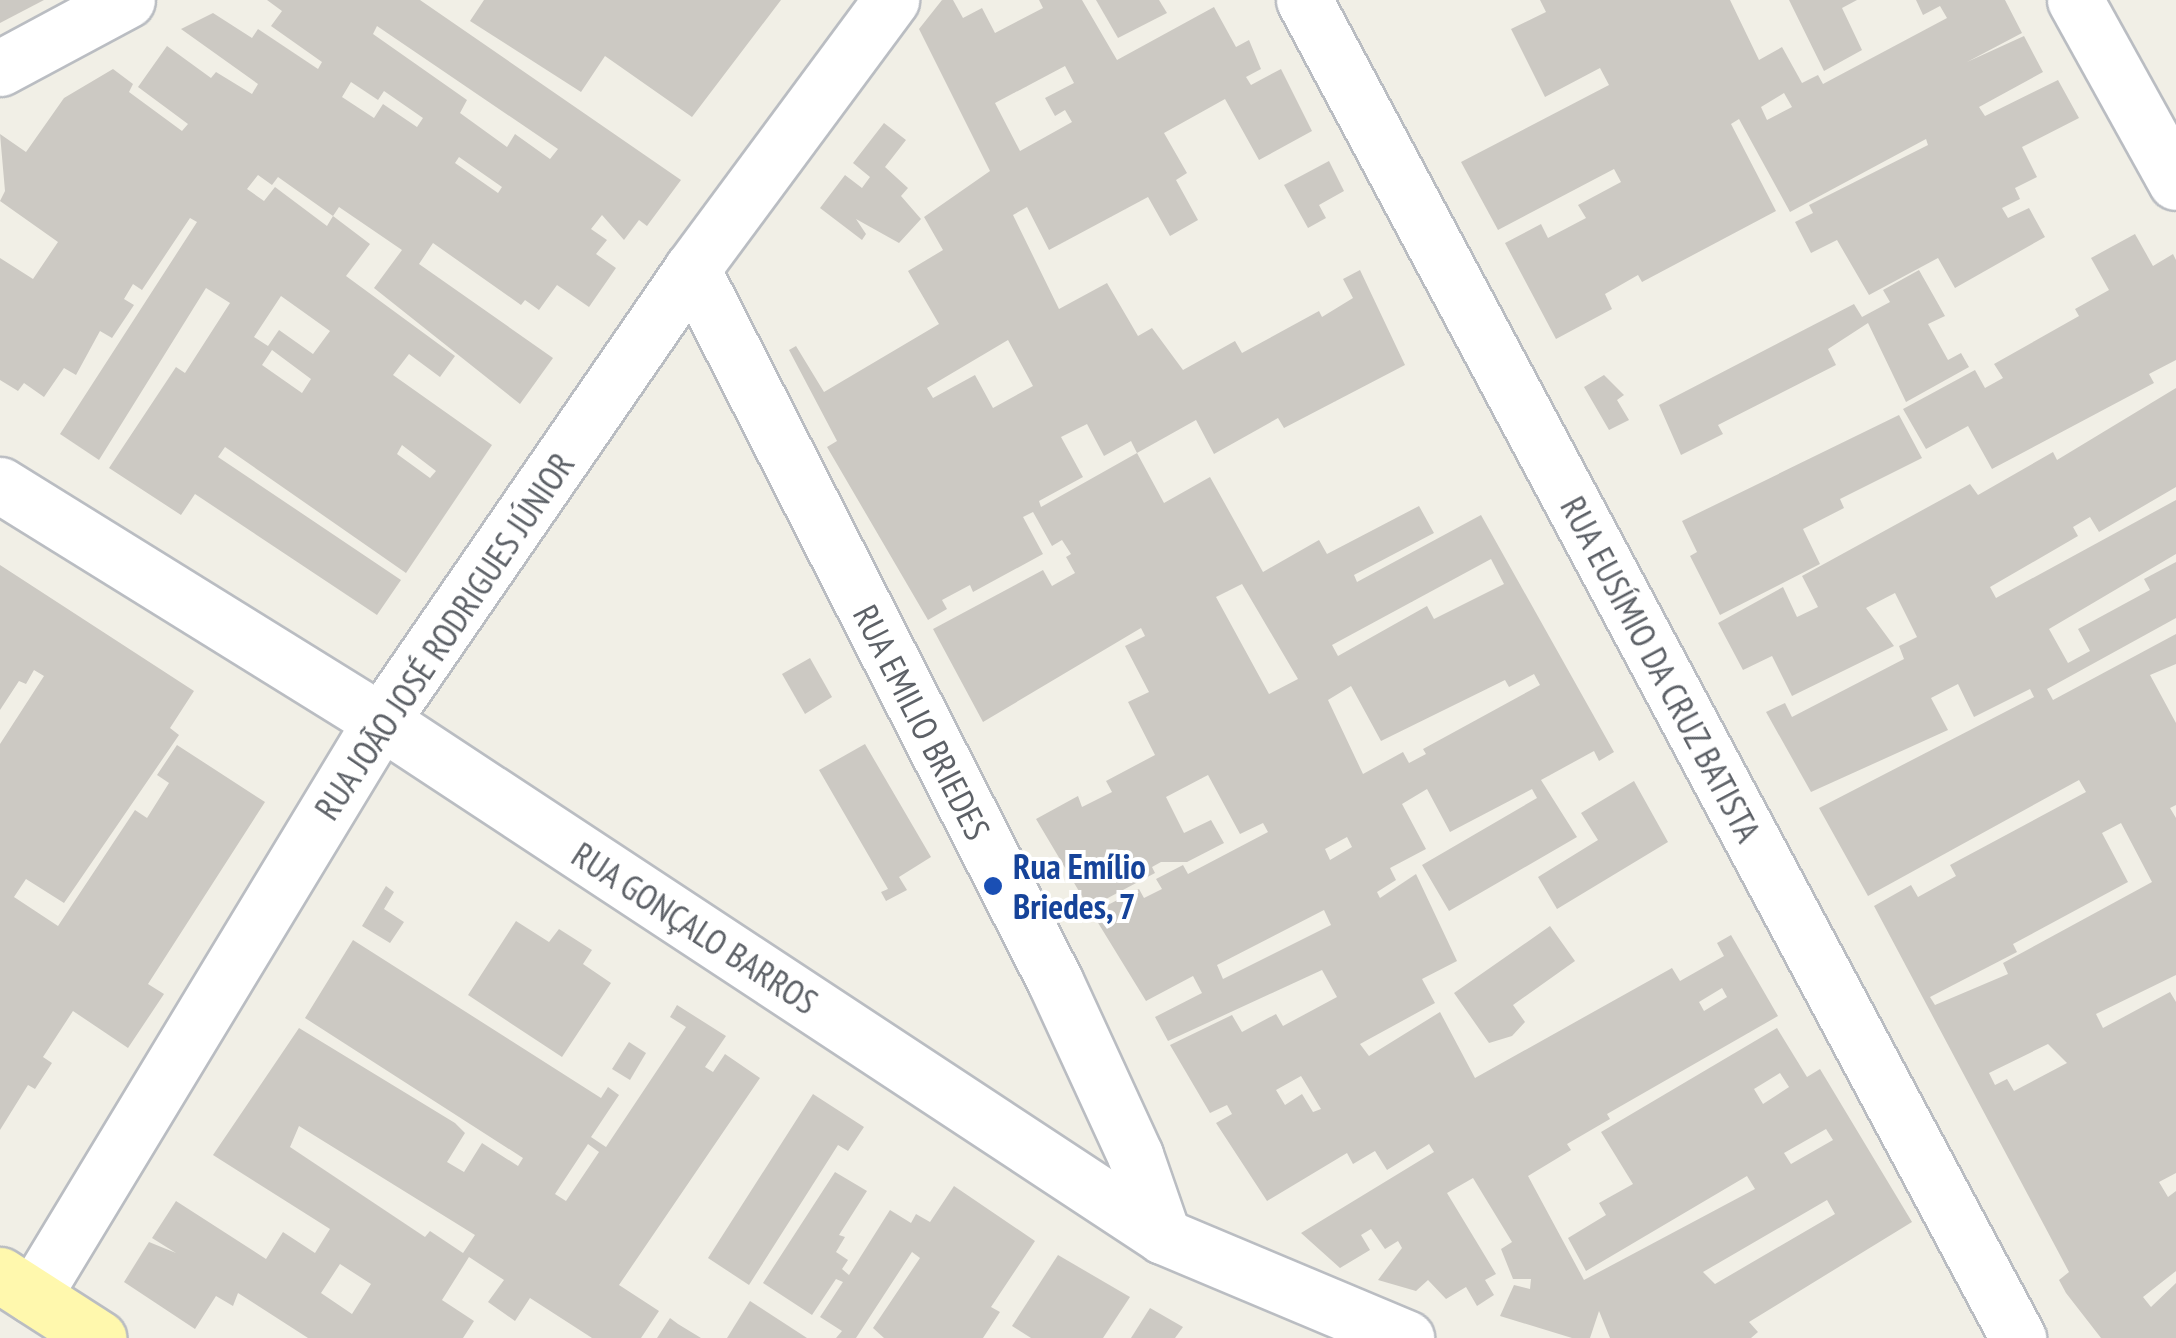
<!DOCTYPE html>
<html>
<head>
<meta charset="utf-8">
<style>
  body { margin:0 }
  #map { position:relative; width:2176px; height:1338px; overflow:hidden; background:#f1efe6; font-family:"PT Sans Narrow",sans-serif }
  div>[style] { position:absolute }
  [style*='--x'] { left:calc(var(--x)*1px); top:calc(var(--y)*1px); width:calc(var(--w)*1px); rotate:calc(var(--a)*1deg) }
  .building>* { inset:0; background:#ccc9c3 }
  .roads { filter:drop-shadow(2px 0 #babdc2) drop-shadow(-2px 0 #babdc2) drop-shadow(0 2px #babdc2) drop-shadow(0 -2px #babdc2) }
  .minor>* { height:55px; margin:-27.5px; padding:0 27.5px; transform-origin:27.5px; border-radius:27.5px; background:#fff }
  .major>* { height:55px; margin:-27.5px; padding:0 27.5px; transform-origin:27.5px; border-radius:27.5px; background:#fff8ad }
  .dots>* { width:28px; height:28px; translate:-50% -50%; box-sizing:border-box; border:5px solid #fff; border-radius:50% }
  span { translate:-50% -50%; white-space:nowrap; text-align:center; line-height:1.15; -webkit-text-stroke:8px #fff; paint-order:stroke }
  .street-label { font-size:35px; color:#5d6167 }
  .transit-label { font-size:35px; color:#164399; font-weight:700 }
  .left { translate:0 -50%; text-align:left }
</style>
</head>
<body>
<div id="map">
  <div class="building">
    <div style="clip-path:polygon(0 0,44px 0,0 23px)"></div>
    <div style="clip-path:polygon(evenodd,267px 0,420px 0,681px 180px,647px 226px,639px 220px,624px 240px,602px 215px,591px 229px,607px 240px,596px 254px,616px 268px,589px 307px,557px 285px,539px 310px,525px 300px,521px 305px,433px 243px,419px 264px,553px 358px,520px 404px,374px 288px,402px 250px,339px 207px,333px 216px,278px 177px,272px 185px,258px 175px,247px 189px,264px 201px,275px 187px,327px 226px,333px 216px,370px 244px,346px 276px,455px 356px,440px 377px,409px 354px,393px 375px,492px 445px,406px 573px,225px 447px,218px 457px,401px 580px,377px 615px,195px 494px,181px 515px,109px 468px,176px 367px,185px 373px,230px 303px,206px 288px,99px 460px,60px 434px,197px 222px,190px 218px,142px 290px,133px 284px,124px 299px,134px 305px,112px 338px,100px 331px,76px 375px,64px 368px,44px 397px,24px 383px,18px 391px,0 380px,0 258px,33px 279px,58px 242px,0 201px,5px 191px,0 134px,26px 152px,64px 98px,113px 69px,133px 84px,129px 92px,182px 131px,188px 124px,138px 87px,167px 46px,211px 78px,216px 72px,252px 94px,258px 84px,181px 29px,213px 13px,252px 38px,258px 29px,318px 69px,322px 62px,271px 26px,282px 11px,267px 0,377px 26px,558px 149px,550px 159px,515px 134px,507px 147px,460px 113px,467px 100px,373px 34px,377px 26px,267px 0,351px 82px,378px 100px,384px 91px,423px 118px,417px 127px,383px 104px,374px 118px,342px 97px,351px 82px,267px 0,459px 157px,502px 187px,498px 193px,455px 163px,459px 157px,267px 0,281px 296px,330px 331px,313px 354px,279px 330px,268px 346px,254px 337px,281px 296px,267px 0,272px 350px,311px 379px,302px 393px,262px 365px,272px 350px,267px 0,402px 445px,436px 471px,430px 478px,397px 454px,402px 445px)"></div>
    <div style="clip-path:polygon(484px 0,781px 0,692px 117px,605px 56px,581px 92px,470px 21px)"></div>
    <div style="clip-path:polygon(evenodd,942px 0,953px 0,963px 18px,982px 8px,995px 33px,1043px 8px,1039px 0,1082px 0,1117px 60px,1214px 7px,1236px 47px,1249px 40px,1261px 69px,1246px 77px,1251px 85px,1281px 69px,1312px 131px,1259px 160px,1225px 99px,1164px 133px,1187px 173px,1176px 180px,1198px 220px,1170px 236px,1148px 197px,1049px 250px,1027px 207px,1013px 215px,1059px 309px,1107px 283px,1138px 336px,1152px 328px,1183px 370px,1235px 341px,1242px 353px,1319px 311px,1322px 317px,1353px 298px,1343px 279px,1360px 270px,1405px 365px,1284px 428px,1278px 418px,1214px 454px,1196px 420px,1137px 453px,1164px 503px,1210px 477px,1263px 572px,1319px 540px,1327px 554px,1419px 506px,1434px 533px,1354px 575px,1357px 582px,1481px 515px,1614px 752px,1599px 761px,1594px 751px,1541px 780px,1577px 837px,1449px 911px,1422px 865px,1537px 798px,1532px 789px,1450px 832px,1427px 789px,1402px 804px,1426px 849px,1390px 868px,1396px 880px,1377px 892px,1380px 898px,1416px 874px,1457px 961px,1422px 979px,1435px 1003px,1360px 1044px,1369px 1056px,1440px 1012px,1475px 1078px,1672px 968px,1680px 981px,1724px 956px,1717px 943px,1731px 935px,1778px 1016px,1607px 1114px,1610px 1119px,1567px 1144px,1571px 1150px,1528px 1176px,1584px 1280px,1755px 1189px,1747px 1176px,1586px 1271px,1568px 1238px,1606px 1215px,1599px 1203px,1633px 1184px,1601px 1132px,1777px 1028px,1807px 1077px,1820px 1069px,1912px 1222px,1749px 1322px,1758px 1332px,1751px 1338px,1610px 1338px,1599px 1311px,1590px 1338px,1572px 1338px,1500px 1316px,1514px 1285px,1530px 1289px,1531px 1279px,1513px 1279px,1501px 1249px,1512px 1242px,1473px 1178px,1447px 1193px,1496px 1274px,1485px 1280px,1494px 1295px,1477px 1306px,1466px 1287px,1446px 1299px,1428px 1280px,1416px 1291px,1378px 1280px,1402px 1248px,1398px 1241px,1385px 1249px,1371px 1229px,1361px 1235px,1370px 1250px,1340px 1268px,1301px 1233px,1434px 1152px,1429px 1144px,1387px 1170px,1375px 1151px,1353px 1164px,1347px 1153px,1267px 1201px,1216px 1123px,1232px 1114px,1227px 1105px,1210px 1113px,1170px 1045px,1232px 1015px,1242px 1032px,1276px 1014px,1283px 1026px,1337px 997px,1322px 970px,1168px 1041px,1155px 1017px,1202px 993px,1193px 976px,1146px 1001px,1092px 913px,1139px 889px,1144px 898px,1162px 889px,1156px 879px,1183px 865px,1188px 874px,1268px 832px,1263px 823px,1240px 834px,1208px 775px,1166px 797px,1184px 833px,1211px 820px,1224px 843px,1187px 862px,1161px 862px,1152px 867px,1155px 873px,1089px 908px,1036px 819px,1078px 796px,1082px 807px,1112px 792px,1106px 781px,1155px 755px,1128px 702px,1149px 692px,1125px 646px,1145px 636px,1141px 628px,983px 722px,933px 629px,1043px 570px,1052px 586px,1075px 573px,1066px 557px,1071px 554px,1062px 540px,1052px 546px,1033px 512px,1023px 517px,1043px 554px,973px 592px,970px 585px,942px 600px,947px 609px,928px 620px,827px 447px,837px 441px,789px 350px,796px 346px,824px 392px,939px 324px,908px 271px,943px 250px,924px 217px,990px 171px,919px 29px,942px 0,1065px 66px,1074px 83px,1045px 98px,1055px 116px,1065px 110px,1072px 122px,1020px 151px,995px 103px,1065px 66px,942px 0,1008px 340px,1033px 386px,993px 408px,975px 375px,933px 398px,927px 388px,1008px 340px,942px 0,1087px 424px,1104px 456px,1131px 441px,1137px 453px,1041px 507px,1039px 501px,1083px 477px,1061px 437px,1087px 424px,942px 0,1491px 559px,1504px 584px,1434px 619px,1427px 606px,1338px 656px,1332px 645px,1491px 559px,942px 0,1242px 584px,1298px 679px,1269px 694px,1216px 597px,1242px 584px,942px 0,1534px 674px,1540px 685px,1423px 749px,1426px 754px,1409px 763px,1403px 752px,1363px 774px,1328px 700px,1351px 686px,1381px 741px,1505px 680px,1509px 687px,1534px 674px,942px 0,1347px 837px,1352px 847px,1330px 860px,1325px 849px,1347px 837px,942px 0,1324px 910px,1331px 925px,1223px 979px,1217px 965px,1324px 910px,942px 0,1722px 988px,1727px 997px,1704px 1011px,1699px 1002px,1722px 988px,942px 0,1780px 1073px,1789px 1087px,1763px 1104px,1754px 1089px,1780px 1073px,942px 0,1301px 1076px,1321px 1109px,1313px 1112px,1302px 1094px,1285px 1105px,1276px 1090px,1301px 1076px,942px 0,1826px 1129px,1833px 1140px,1791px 1164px,1784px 1153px,1826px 1129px,942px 0,1827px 1200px,1835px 1214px,1715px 1284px,1703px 1272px,1827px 1200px)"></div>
    <div style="clip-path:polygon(1096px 0,1159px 0,1167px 13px,1118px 38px)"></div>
    <div style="clip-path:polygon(evenodd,1540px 0,1730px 0,1759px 60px,1782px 47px,1802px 83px,1818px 75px,1823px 84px,1947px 18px,1940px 6px,1923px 15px,1916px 0,2005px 0,2022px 33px,1967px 62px,2024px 36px,2043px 72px,1979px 107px,1985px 116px,2058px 80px,2079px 118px,2022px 147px,2037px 177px,2015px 188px,2020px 199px,2002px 208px,2008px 218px,2029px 208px,2045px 237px,1955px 288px,1938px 258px,1869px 295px,1837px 240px,1811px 253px,1795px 222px,1813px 213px,1809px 205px,1928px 145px,1926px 139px,1790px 212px,1739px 119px,1731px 124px,1776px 211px,1642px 282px,1638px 275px,1605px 294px,1612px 309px,1556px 339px,1505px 243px,1541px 224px,1548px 238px,1586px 218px,1578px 205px,1621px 182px,1614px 169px,1498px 230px,1461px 162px,1609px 85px,1600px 68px,1545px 97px,1511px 29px,1546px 12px,1540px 0,1784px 93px,1792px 107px,1767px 120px,1761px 107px,1784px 93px)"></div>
    <div style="clip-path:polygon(1789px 0,1857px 0,1842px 8px,1862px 50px,1824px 71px)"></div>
    <div style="clip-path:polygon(884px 123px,906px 140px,885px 167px,908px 188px,901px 196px,921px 219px,899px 243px,856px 219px,866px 234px,862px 240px,820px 208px,845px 175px,862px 188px,870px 177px,853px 163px)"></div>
    <div style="clip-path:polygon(1329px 161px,1344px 191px,1319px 205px,1326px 218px,1308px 228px,1284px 185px)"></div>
    <div style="clip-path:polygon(2135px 234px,2153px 266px,2173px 254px,2176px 260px,2176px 360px,2149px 374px,2154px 383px,1992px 469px,1968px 426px,1926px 449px,1903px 409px,1975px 370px,1985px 388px,2003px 378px,1994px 364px,2079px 316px,2075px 309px,2109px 290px,2091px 258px)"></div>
    <div style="clip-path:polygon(1919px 270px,1945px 316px,1928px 324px,1948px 360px,1961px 353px,1969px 367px,1906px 402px,1868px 323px,1828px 349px,1836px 365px,1718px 425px,1723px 434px,1681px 455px,1659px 405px,1854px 304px,1862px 317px,1890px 302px,1883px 290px)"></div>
    <div style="clip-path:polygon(1604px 375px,1624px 395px,1617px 400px,1629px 420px,1609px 430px,1584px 387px)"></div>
    <div style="clip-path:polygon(evenodd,2176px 388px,2176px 487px,2099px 532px,2090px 517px,2073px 527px,2078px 536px,1990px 587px,1996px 598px,2176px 500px,2176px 554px,2049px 629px,2068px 663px,2090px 651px,2078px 629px,2150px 590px,2144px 579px,2176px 562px,2176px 618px,2047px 689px,2053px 700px,2176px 634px,2176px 664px,2150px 675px,2176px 723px,2176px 805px,2170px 808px,2176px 818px,2176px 975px,2096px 1014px,2103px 1028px,2170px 992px,2176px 1002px,2176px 1173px,2159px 1182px,2168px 1197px,2176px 1191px,2176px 1271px,2143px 1297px,2151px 1307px,2176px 1283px,2176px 1338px,2101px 1338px,2066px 1293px,2059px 1280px,2069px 1272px,1874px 906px,1911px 885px,1918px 897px,1956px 876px,1950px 865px,2086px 792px,2079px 780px,1868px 896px,1819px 808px,2034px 697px,2030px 689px,1974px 717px,1958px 684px,1931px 698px,1948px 730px,1811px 792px,1766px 712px,1785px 703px,1792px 717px,1904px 659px,1899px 646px,1917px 637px,1895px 593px,1866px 608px,1894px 646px,1792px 696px,1772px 656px,1743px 670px,1718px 623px,1783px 587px,1797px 617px,1818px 607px,1802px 576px,1970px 484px,1978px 495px,2053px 452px,2057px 460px,2176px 388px,2121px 823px,2152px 882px,2003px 963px,2008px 974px,1935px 1005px,1930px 997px,2017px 952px,2013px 944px,2128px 882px,2102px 833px,2121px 823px,2176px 388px,2048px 1044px,2067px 1063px,2014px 1091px,2007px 1079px,1995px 1085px,1989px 1073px,2048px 1044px)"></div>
    <div style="clip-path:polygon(1899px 415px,1922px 458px,1840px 499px,1844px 508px,1803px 529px,1820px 564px,1720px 615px,1690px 556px,1697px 552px,1682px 521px)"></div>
    <div style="clip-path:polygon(0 565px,194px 691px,170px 728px,179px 735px,64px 903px,26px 879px,14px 897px,58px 926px,135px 810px,147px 818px,169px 783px,157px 775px,177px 745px,265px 802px,148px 984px,164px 994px,128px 1048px,73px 1011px,43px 1057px,52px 1063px,35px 1089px,28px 1085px,0 1130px,0 744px,44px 676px,34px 670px,26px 684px,19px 681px,0 710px)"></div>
    <div style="clip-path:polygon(810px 658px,832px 697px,805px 714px,782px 674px)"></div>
    <div style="clip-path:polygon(865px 744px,931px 857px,899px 877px,907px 890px,886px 901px,881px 892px,888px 889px,819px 770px)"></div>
    <div style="clip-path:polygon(1634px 781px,1668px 842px,1557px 909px,1538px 877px,1598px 840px,1581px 813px)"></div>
    <div style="clip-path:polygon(386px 886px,394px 892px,384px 909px,404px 922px,390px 943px,362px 926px)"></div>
    <div style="clip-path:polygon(516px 921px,549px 942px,559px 929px,592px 950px,583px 964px,611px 983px,562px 1057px,468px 995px)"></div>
    <div style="clip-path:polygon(1550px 926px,1575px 961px,1513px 1005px,1525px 1022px,1512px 1036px,1489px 1043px,1454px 993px)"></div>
    <div style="clip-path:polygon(evenodd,353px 940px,601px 1098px,608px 1087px,619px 1095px,591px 1137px,606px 1147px,686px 1027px,670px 1017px,677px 1005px,726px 1036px,705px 1067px,713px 1072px,725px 1054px,760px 1078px,619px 1285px,659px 1311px,641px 1338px,592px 1338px,530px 1298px,515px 1321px,488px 1302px,504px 1280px,469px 1257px,442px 1300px,474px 1321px,463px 1338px,308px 1338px,238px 1293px,233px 1306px,216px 1296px,195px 1329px,124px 1282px,149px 1242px,176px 1253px,152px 1238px,176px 1201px,266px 1259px,283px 1232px,315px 1253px,330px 1229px,213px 1155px,299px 1028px,455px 1123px,465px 1133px,447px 1162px,464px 1172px,482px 1143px,518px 1166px,523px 1158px,305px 1018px,353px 940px,299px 1126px,475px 1235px,463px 1253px,430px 1231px,425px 1237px,290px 1147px,299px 1126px,353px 940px,588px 1144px,599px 1152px,566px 1201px,555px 1194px,588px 1144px,353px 940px,340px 1264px,371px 1284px,352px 1314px,321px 1293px,340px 1264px)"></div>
    <div style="clip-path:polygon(629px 1042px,646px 1053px,630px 1080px,612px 1069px)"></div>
    <div style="clip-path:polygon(813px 1094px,864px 1127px,848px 1151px,838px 1145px,749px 1285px,708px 1258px)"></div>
    <div style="clip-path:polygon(835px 1172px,867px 1191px,839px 1235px,845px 1237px,836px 1252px,848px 1260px,842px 1269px,849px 1275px,890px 1210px,911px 1223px,916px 1214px,930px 1222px,954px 1186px,1035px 1241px,991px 1307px,1000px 1312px,983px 1338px,884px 1338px,873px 1328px,920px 1258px,912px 1252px,856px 1338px,836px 1338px,842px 1331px,820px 1317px,843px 1282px,836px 1279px,812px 1315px,763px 1283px)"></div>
    <div style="clip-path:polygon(1058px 1255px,1130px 1297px,1103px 1338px,1031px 1338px,1012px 1326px)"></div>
    <div style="clip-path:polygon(750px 1301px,807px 1338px,727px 1338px)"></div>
    <div style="clip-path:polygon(1150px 1308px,1183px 1327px,1175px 1338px,1131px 1338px)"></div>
    <div style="clip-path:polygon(670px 1318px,678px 1324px,701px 1338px,657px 1338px)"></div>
  </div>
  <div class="roads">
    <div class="minor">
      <div style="--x:1304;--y:0;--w:1517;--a:61.91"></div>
      <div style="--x:2075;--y:0;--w:208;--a:61"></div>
      <div style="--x:0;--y:68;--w:144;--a:-28.2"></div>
      <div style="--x:692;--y:269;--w:799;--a:62.99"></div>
      <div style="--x:1055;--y:981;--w:192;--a:65.3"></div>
      <div style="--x:1135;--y:1155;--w:86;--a:70.9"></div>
      <div style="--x:0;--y:485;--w:448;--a:31.8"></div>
      <div style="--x:381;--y:721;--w:936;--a:33.37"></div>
      <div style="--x:1163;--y:1236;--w:264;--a:22.8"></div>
      <div style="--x:33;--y:1296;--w:672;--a:-58.82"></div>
      <div style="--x:381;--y:721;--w:549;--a:-55.47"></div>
      <div style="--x:692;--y:269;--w:335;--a:-53.5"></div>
    </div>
    <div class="major">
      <div style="--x:0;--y:1275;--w:117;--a:32.7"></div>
    </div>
  </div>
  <div class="dots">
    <div style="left:993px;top:886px;background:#1a4fb4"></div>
  </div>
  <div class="street-label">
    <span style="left:444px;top:636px;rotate:-56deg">RUA JOÃO JOSÉ RODRIGUES JÚNIOR</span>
    <span style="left:1661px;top:669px;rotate:62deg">RUA EUSÍMIO DA CRUZ BATISTA</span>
    <span style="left:922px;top:722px;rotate:63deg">RUA EMILIO BRIEDES</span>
    <span style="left:695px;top:928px;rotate:33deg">RUA GONÇALO BARROS</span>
  </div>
  <div class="transit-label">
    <span class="left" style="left:1013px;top:886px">Rua Emílio<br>Briedes, 7</span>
  </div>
</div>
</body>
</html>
